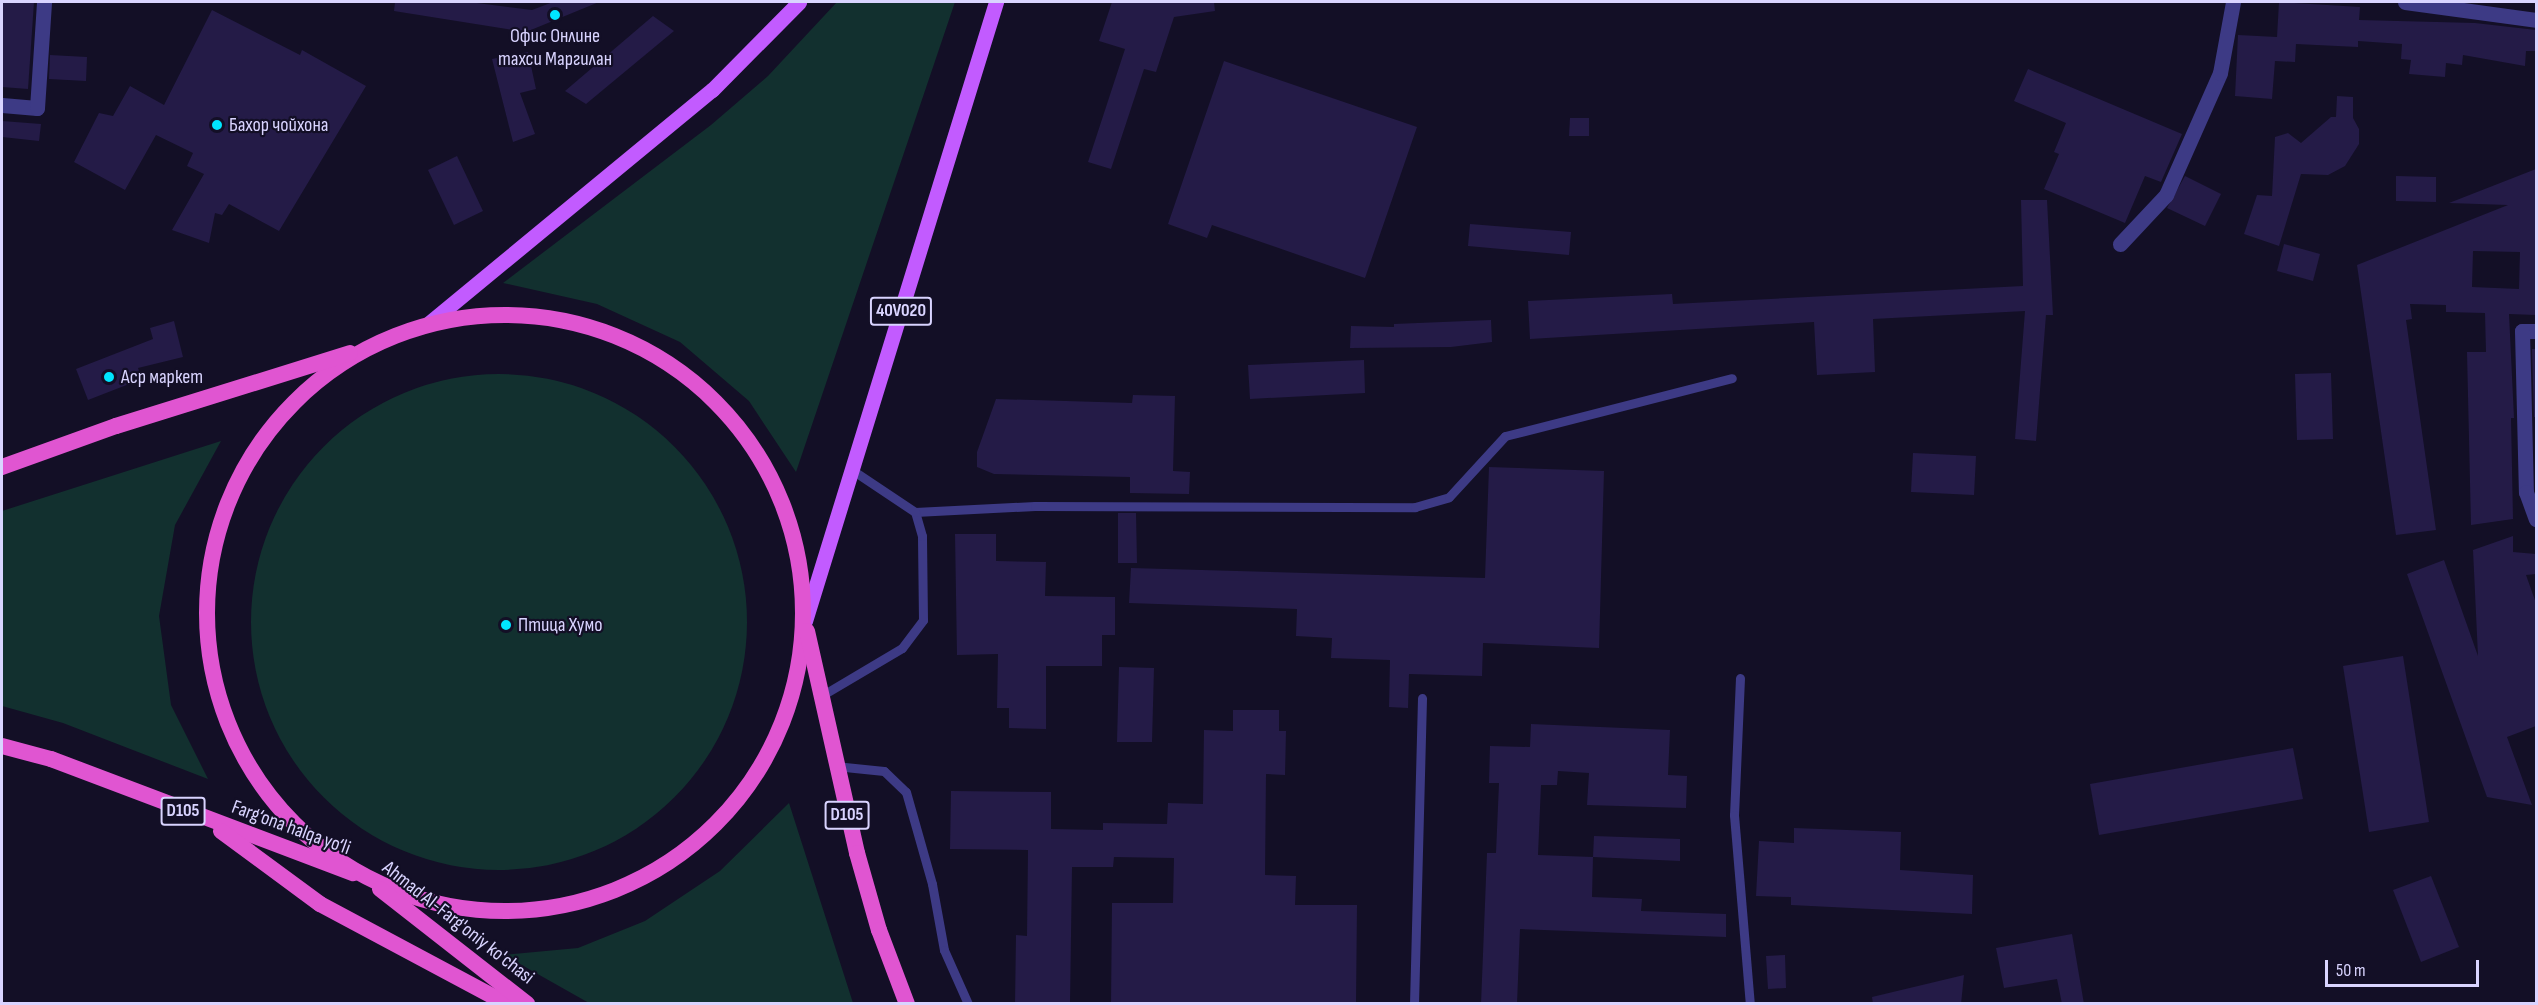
<!DOCTYPE html>
<html>
<head>
<meta charset="utf-8">
<style>
  body { margin:0 }
  #map { position:relative; width:2538px; height:1005px; overflow:hidden; background:#130f26; font-family:"Sofia Sans Condensed",sans-serif }
  div>[style] { position:absolute }
  [style*='--x'] { left:calc(var(--x)*1px); top:calc(var(--y)*1px); width:calc(var(--w)*1px); rotate:calc(var(--a)*1deg) }
  .green>* { inset:0; background:#12302f }
  .round { border-radius:50% }
  .building>* { inset:0; background:#241b47 }
  .service>* { height:9px; margin:-4.5px; padding:0 4.5px; transform-origin:4.5px; border-radius:4.5px; background:#3d3a85 }
  .minor>* { height:15px; margin:-7.5px; padding:0 7.5px; transform-origin:7.5px; border-radius:7.5px; background:#3d3a85 }
  .primary>* { height:15px; margin:-7.5px; padding:0 7.5px; transform-origin:7.5px; border-radius:7.5px; background:#c25bff }
  .trunk>* { height:16px; margin:-8px; padding:0 8px; transform-origin:8px; border-radius:8px; background:#e055d1 }
  .trunk>.ring { margin:-8px; padding:0; box-sizing:content-box; background:none; border:16px solid #e055d1; border-radius:50% }
  .dots>* { width:16px; height:16px; translate:-50% -50%; box-sizing:border-box; border:3px solid #130f26; border-radius:50% }
  span { translate:-50% -50%; white-space:nowrap; text-align:center; line-height:1.15; -webkit-text-stroke:4.5px #130f26; paint-order:stroke }
  .shield-label span { padding:2px 4px; background:#130f26; border:2px solid; border-radius:4px; -webkit-text-stroke-width:0 }
  .shield-label { font-size:18px; color:#d9d4ff; font-weight:700 }
  .poi-label { font-size:20px; color:#d9d4ff }
  .left { translate:0 -50%; text-align:left }
  .street-label { font-size:20px; color:#d9d4ff }
  .frame { position:absolute; inset:0; border:3px solid #d9d4ff; pointer-events:none }
  .scale { position:absolute; left:2325px; top:960px; width:154px; height:27px; box-sizing:border-box; border:3px solid #d9d4ff; border-top:0; padding-left:8px; font-size:18px; line-height:21px; white-space:nowrap; color:#d9d4ff; -webkit-text-stroke:4px #130f26; paint-order:stroke }
</style>
</head>
<body>
<div id="map">
  <div class="green">
    <div style="clip-path:polygon(837px 2px,955px 2px,796px 472px,749px 401px,680px 342px,597px 304px,503px 283px,711px 125px,768px 76px)"></div>
    <div class="round" style="left:251px;top:374px;width:496px;height:496px"></div>
    <div style="clip-path:polygon(221px 441px,175px 525px,159px 616px,171px 705px,208px 779px,63px 723px,2px 706px,2px 511px)"></div>
    <div style="clip-path:polygon(789px 803px,853px 1003px,589px 1003px,504px 955px,578px 948px,645px 921px,720px 871px)"></div>
  </div>
  <div class="building">
    <div style="clip-path:polygon(2px 2px,34px 2px,28px 89px,2px 87px)"></div>
    <div style="clip-path:polygon(395px 2px,477px 3px,532px 10px,553px 2px,599px 2px,526px 32px,394px 11px)"></div>
    <div style="clip-path:polygon(1112px 2px,1214px 2px,1215px 11px,1174px 17px,1156px 72px,1144px 69px,1111px 169px,1088px 162px,1125px 49px,1099px 41px)"></div>
    <div style="clip-path:polygon(2279px 2px,2360px 7px,2359px 20px,2475px 23px,2536px 30px,2536px 51px,2526px 51px,2525px 66px,2463px 55px,2462px 65px,2446px 63px,2445px 77px,2409px 74px,2411px 60px,2401px 59px,2402px 44px,2358px 41px,2358px 47px,2296px 44px,2295px 62px,2275px 61px,2272px 99px,2235px 96px,2238px 35px,2277px 37px)"></div>
    <div style="clip-path:polygon(212px 10px,300px 55px,302px 50px,366px 86px,279px 231px,229px 204px,222px 215px,215px 213px,209px 243px,172px 230px,204px 174px,187px 166px,193px 153px,156px 135px,125px 190px,74px 162px,99px 113px,113px 116px,130px 86px,164px 105px)"></div>
    <div style="clip-path:polygon(653px 16px,674px 31px,586px 104px,565px 91px)"></div>
    <div style="clip-path:polygon(528px 52px,536px 89px,520px 93px,535px 134px,513px 142px,492px 59px)"></div>
    <div style="clip-path:polygon(50px 55px,87px 57px,86px 81px,49px 79px)"></div>
    <div style="clip-path:polygon(1224px 61px,1417px 127px,1365px 278px,1212px 225px,1207px 238px,1168px 224px)"></div>
    <div style="clip-path:polygon(2028px 69px,2182px 134px,2161px 182px,2145px 176px,2125px 223px,2044px 189px,2059px 154px,2054px 152px,2066px 123px,2014px 101px)"></div>
    <div style="clip-path:polygon(2337px 96px,2353px 97px,2353px 118px,2359px 129px,2359px 144px,2345px 166px,2328px 175px,2301px 174px,2279px 246px,2244px 234px,2257px 195px,2272px 196px,2275px 137px,2288px 133px,2301px 143px,2331px 117px,2336px 117px)"></div>
    <div style="clip-path:polygon(1570px 118px,1589px 118px,1589px 136px,1569px 136px)"></div>
    <div style="clip-path:polygon(2px 121px,41px 124px,39px 141px,2px 137px)"></div>
    <div style="clip-path:polygon(457px 156px,483px 211px,454px 225px,428px 170px)"></div>
    <div style="clip-path:polygon(evenodd,2536px 169px,2536px 315px,2509px 314px,2514px 418px,2511px 418px,2513px 519px,2471px 525px,2467px 352px,2486px 352px,2485px 313px,2446px 312px,2446px 305px,2410px 304px,2412px 319px,2406px 320px,2436px 530px,2396px 535px,2357px 265px,2508px 205px,2449px 203px,2536px 169px,2473px 251px,2520px 252px,2519px 289px,2472px 287px,2473px 251px)"></div>
    <div style="clip-path:polygon(2185px 176px,2221px 194px,2205px 226px,2167px 208px)"></div>
    <div style="clip-path:polygon(2396px 176px,2436px 177px,2436px 202px,2396px 201px)"></div>
    <div style="clip-path:polygon(2021px 200px,2047px 200px,2053px 315px,2046px 315px,2036px 441px,2015px 439px,2025px 311px,1873px 319px,1875px 372px,1817px 375px,1814px 322px,1530px 339px,1528px 301px,1672px 294px,1673px 304px,2023px 286px)"></div>
    <div style="clip-path:polygon(1470px 224px,1571px 232px,1569px 255px,1468px 246px)"></div>
    <div style="clip-path:polygon(2284px 244px,2320px 254px,2313px 281px,2277px 271px)"></div>
    <div style="clip-path:polygon(1491px 320px,1492px 342px,1451px 347px,1350px 348px,1351px 326px,1394px 327px,1394px 324px)"></div>
    <div style="clip-path:polygon(174px 321px,183px 357px,138px 368px,142px 379px,88px 400px,76px 369px,153px 339px,150px 328px)"></div>
    <div style="clip-path:polygon(2532px 349px,2536px 349px,2536px 417px,2534px 417px)"></div>
    <div style="clip-path:polygon(1364px 360px,1365px 393px,1250px 399px,1248px 365px)"></div>
    <div style="clip-path:polygon(2331px 373px,2333px 439px,2297px 440px,2295px 374px)"></div>
    <div style="clip-path:polygon(1133px 395px,1175px 396px,1173px 471px,1190px 472px,1189px 494px,1130px 493px,1130px 477px,994px 474px,977px 467px,977px 452px,996px 399px,1132px 403px)"></div>
    <div style="clip-path:polygon(1913px 453px,1976px 456px,1974px 495px,1911px 492px)"></div>
    <div style="clip-path:polygon(1489px 467px,1604px 471px,1599px 648px,1483px 643px,1482px 676px,1409px 674px,1408px 708px,1389px 707px,1390px 660px,1331px 658px,1332px 638px,1296px 636px,1297px 609px,1129px 603px,1131px 568px,1485px 578px)"></div>
    <div style="clip-path:polygon(1118px 513px,1136px 513px,1137px 563px,1118px 563px)"></div>
    <div style="clip-path:polygon(955px 534px,996px 534px,996px 561px,1046px 562px,1045px 596px,1115px 597px,1115px 635px,1102px 635px,1102px 666px,1046px 666px,1046px 729px,1009px 728px,1009px 708px,997px 708px,998px 654px,957px 655px)"></div>
    <div style="clip-path:polygon(2513px 536px,2513px 552px,2536px 554px,2536px 574px,2526px 575px,2536px 603px,2536px 726px,2507px 737px,2532px 805px,2487px 797px,2407px 574px,2444px 560px,2478px 656px,2473px 550px)"></div>
    <div style="clip-path:polygon(2403px 656px,2429px 822px,2369px 832px,2343px 666px)"></div>
    <div style="clip-path:polygon(1119px 667px,1154px 668px,1152px 742px,1117px 742px)"></div>
    <div style="clip-path:polygon(1233px 710px,1279px 710px,1279px 731px,1286px 731px,1285px 775px,1266px 774px,1265px 875px,1296px 876px,1295px 905px,1357px 905px,1356px 1004px,1111px 1004px,1112px 903px,1173px 903px,1174px 858px,1114px 857px,1113px 867px,1072px 867px,1070px 1004px,1015px 1004px,1016px 935px,1027px 936px,1028px 850px,950px 849px,951px 791px,1051px 792px,1051px 829px,1103px 830px,1103px 823px,1167px 824px,1168px 803px,1203px 804px,1204px 730px,1233px 731px)"></div>
    <div style="clip-path:polygon(1531px 724px,1670px 730px,1668px 775px,1687px 776px,1686px 808px,1587px 805px,1589px 773px,1558px 771px,1557px 785px,1541px 785px,1538px 855px,1593px 857px,1592px 897px,1642px 899px,1641px 911px,1726px 914px,1726px 937px,1520px 929px,1517px 1004px,1481px 1004px,1487px 853px,1496px 853px,1499px 783px,1489px 783px,1490px 746px,1530px 747px)"></div>
    <div style="clip-path:polygon(2293px 748px,2303px 799px,2099px 835px,2090px 784px)"></div>
    <div style="clip-path:polygon(1794px 828px,1901px 832px,1900px 870px,1973px 875px,1972px 914px,1791px 905px,1791px 897px,1756px 896px,1759px 841px,1794px 843px)"></div>
    <div style="clip-path:polygon(1594px 836px,1680px 839px,1680px 861px,1593px 857px)"></div>
    <div style="clip-path:polygon(2431px 876px,2459px 947px,2421px 962px,2393px 890px)"></div>
    <div style="clip-path:polygon(2072px 934px,2084px 1004px,2062px 1004px,2057px 979px,2004px 988px,1996px 948px)"></div>
    <div style="clip-path:polygon(1785px 955px,1786px 988px,1768px 989px,1766px 956px)"></div>
    <div style="clip-path:polygon(1964px 975px,1961px 1004px,1873px 1004px,1872px 997px)"></div>
  </div>
  <div class="service">
    <div style="--x:915;--y:512;--w:120;--a:-2.9"></div>
    <div style="--x:1035;--y:506;--w:380;--a:0.2"></div>
    <div style="--x:1415;--y:507;--w:35;--a:-16"></div>
    <div style="--x:1449;--y:497;--w:83;--a:-47.4"></div>
    <div style="--x:1505;--y:436;--w:234;--a:-14.3"></div>
    <div style="--x:1740;--y:678;--w:137;--a:92.5"></div>
    <div style="--x:1734;--y:815;--w:190;--a:85.2"></div>
    <div style="--x:821;--y:696;--w:94;--a:-30.7"></div>
    <div style="--x:902;--y:648;--w:35;--a:-53"></div>
    <div style="--x:923;--y:620;--w:84;--a:-90.7"></div>
    <div style="--x:922;--y:536;--w:25;--a:-106"></div>
    <div style="--x:915;--y:512;--w:76;--a:-146.3"></div>
    <div style="--x:835;--y:766;--w:49;--a:5.8"></div>
    <div style="--x:884;--y:771;--w:30;--a:44"></div>
    <div style="--x:906;--y:792;--w:96;--a:74.2"></div>
    <div style="--x:932;--y:884;--w:67;--a:79.7"></div>
    <div style="--x:944;--y:950;--w:59;--a:66"></div>
    <div style="--x:1414;--y:1004;--w:306;--a:-88.5"></div>
  </div>
  <div class="minor">
    <div style="--x:2405;--y:2;--w:132;--a:7.8"></div>
    <div style="--x:2;--y:105;--w:35;--a:5"></div>
    <div style="--x:37;--y:108;--w:106;--a:-86.2"></div>
    <div style="--x:2120;--y:244;--w:67;--a:-46.8"></div>
    <div style="--x:2166;--y:195;--w:133;--a:-66.1"></div>
    <div style="--x:2220;--y:73;--w:72;--a:-79.6"></div>
    <div style="--x:2536;--y:331;--w:14;--a:180"></div>
    <div style="--x:2522;--y:331;--w:161;--a:88.6"></div>
    <div style="--x:2526;--y:492;--w:29;--a:70"></div>
  </div>
  <div class="primary">
    <div style="--x:429;--y:323;--w:367;--a:-39.5"></div>
    <div style="--x:712;--y:90;--w:124;--a:-45.3"></div>
    <div style="--x:805;--y:621;--w:648;--a:-72.85"></div>
  </div>
  <div class="trunk">
    <div class="ring" style="left:207px;top:315px;width:580px;height:580px"></div>
    <div style="--x:2;--y:467;--w:121;--a:-19.8"></div>
    <div style="--x:116;--y:426;--w:245;--a:-17.3"></div>
    <div style="--x:807;--y:631;--w:228;--a:77.3"></div>
    <div style="--x:857;--y:853;--w:80;--a:74.1"></div>
    <div style="--x:879;--y:930;--w:79;--a:69.3"></div>
    <div style="--x:2;--y:746;--w:51;--a:14.9"></div>
    <div style="--x:51;--y:759;--w:323;--a:20.7"></div>
    <div style="--x:221;--y:831;--w:123;--a:36.4"></div>
    <div style="--x:320;--y:904;--w:212;--a:28.1"></div>
    <div style="--x:380;--y:889;--w:187;--a:38"></div>
  </div>
  <div class="dots">
    <div style="left:555px;top:15px;background:#00e5ff"></div>
    <div style="left:217px;top:125px;background:#00e5ff"></div>
    <div style="left:109px;top:377px;background:#00e5ff"></div>
    <div style="left:506px;top:625px;background:#00e5ff"></div>
  </div>
  <div class="shield-label">
    <span style="left:901px;top:311px">40V020</span>
    <span style="left:183px;top:811px">D105</span>
    <span style="left:847px;top:815px">D105</span>
  </div>
  <div class="poi-label">
    <span style="left:555px;top:48px">Офис Онлине<br>тахси Маргилан</span>
    <span class="left" style="left:229px;top:125px">Бахор чойхона</span>
    <span class="left" style="left:121px;top:377px">Аср маркет</span>
    <span class="left" style="left:518px;top:625px">Птица Хумо</span>
  </div>
  <div class="street-label">
    <span style="left:291px;top:828px;rotate:20deg">Farg‘ona halqa yo‘li</span>
    <span style="left:458px;top:923px;rotate:38deg">Ahmad Al-Farg'oniy ko'chasi</span>
  </div>
  <div class="frame"></div>
  <div class="scale">50 m</div>
</div>
</body>
</html>
